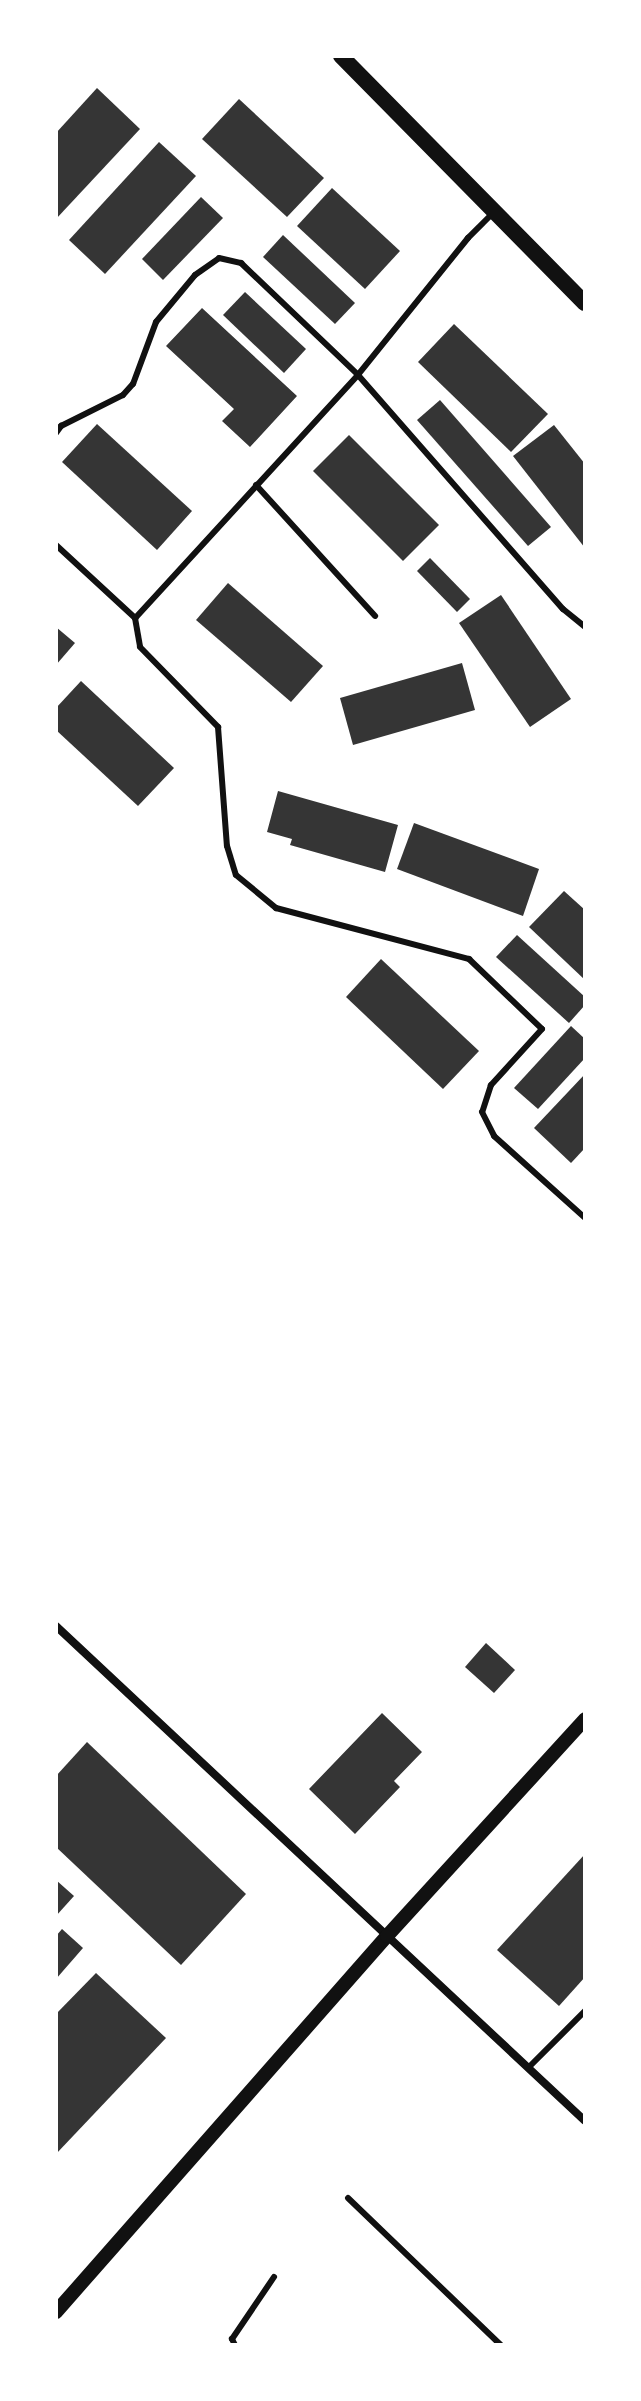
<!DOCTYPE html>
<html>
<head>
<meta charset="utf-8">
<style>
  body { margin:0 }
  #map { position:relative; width:641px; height:2401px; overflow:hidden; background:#fff; font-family:Manrope,sans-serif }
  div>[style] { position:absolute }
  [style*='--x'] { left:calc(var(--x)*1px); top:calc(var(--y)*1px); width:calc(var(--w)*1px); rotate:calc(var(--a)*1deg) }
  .building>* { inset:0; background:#353535 }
  .service>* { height:6px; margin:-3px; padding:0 3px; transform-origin:3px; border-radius:3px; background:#111 }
  .minor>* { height:8px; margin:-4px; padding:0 4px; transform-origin:4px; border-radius:4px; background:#111 }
  .tertiary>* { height:14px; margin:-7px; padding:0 7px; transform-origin:7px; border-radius:7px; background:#111 }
  .secondary>* { height:16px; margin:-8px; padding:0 8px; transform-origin:8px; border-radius:8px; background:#111 }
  span { translate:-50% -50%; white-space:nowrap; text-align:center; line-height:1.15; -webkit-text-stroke:8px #fff; paint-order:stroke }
  .frame { position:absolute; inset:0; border:58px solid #fff; pointer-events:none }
</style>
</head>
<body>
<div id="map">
  <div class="building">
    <div style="clip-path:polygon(97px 88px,140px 129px,56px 219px,56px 133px)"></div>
    <div style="clip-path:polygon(239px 99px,324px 178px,287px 217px,202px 139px)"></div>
    <div style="clip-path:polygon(159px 142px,196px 176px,105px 274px,69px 240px)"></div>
    <div style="clip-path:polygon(332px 188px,400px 251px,365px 289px,297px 226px)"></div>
    <div style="clip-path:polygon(201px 197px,223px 218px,163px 280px,142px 259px)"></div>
    <div style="clip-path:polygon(283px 235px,355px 303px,335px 324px,263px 257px)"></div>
    <div style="clip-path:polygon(245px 292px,306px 349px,284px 373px,223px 315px)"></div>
    <div style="clip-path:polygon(202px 308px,297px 396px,250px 447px,222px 421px,234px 409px,166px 346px)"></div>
    <div style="clip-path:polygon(454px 324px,548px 414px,511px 452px,418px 362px)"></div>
    <div style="clip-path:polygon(440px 400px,551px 527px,528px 546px,417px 420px)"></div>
    <div style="clip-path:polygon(97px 424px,192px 511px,157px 550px,62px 462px)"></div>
    <div style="clip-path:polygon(554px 425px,585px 464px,585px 548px,513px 456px)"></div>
    <div style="clip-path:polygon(349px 435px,439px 525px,403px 561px,313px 471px)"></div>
    <div style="clip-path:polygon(430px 558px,470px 599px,457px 612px,417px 571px)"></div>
    <div style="clip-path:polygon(228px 583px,323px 666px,291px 702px,196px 620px)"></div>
    <div style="clip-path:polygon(501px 595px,571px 699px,530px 727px,459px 623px)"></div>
    <div style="clip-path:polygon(56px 627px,75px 643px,56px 665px)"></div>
    <div style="clip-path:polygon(462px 663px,475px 710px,353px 745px,340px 698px)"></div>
    <div style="clip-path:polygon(81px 681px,174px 768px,138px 806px,56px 730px,56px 708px)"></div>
    <div style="clip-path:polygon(278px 791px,398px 825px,385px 872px,290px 845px,292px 839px,267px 832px)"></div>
    <div style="clip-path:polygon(414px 823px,539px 869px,523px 916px,397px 869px)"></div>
    <div style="clip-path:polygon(564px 891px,585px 910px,585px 980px,529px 927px)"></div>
    <div style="clip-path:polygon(517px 935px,585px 997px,585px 1005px,569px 1023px,496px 957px)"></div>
    <div style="clip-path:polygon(381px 959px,479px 1051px,443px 1089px,346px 997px)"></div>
    <div style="clip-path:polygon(571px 1026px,585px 1039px,585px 1058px,538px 1109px,514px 1088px)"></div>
    <div style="clip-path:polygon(585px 1074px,585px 1148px,571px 1163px,534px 1128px)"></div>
    <div style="clip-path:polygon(486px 1643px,515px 1670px,494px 1693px,465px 1667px)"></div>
    <div style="clip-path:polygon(382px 1713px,422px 1752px,394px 1781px,400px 1787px,355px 1834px,309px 1789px)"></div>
    <div style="clip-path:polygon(87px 1742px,246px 1894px,181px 1965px,56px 1847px,56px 1776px)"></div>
    <div style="clip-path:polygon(585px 1854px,585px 1977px,559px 2006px,497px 1950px)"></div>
    <div style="clip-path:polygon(56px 1880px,74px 1896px,56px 1916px)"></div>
    <div style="clip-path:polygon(62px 1929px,83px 1948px,56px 1979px,56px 1936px)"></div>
    <div style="clip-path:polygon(96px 1973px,166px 2038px,56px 2154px,56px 2014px)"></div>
  </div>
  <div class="service">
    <div style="--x:494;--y:212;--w:37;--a:135"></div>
    <div style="--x:468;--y:238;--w:176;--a:128.8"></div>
    <div style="--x:358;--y:375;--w:330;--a:132.5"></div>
    <div style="--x:135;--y:618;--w:29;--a:80"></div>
    <div style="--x:140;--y:647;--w:112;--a:45.7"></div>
    <div style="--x:218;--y:727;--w:119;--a:85.7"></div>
    <div style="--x:227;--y:846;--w:30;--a:73"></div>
    <div style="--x:236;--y:875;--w:52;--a:39.5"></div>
    <div style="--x:276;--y:908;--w:200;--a:14.8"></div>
    <div style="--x:469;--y:959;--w:101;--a:43.8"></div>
    <div style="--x:542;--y:1029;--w:76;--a:132.3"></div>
    <div style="--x:491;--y:1085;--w:28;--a:108"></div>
    <div style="--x:482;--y:1112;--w:27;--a:63"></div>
    <div style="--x:494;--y:1136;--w:122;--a:42"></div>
    <div style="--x:56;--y:433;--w:9;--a:-54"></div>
    <div style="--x:61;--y:426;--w:69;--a:-26.6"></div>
    <div style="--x:123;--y:395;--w:15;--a:-48"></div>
    <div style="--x:133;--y:384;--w:66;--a:-69.6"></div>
    <div style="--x:156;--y:322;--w:61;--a:-50.3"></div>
    <div style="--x:195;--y:275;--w:29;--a:-35"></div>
    <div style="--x:219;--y:258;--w:23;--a:13"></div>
    <div style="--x:241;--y:263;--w:162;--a:43.7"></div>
    <div style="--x:358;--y:375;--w:311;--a:48.8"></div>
    <div style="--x:563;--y:609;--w:28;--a:39"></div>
    <div style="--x:256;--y:485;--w:177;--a:47.7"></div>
    <div style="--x:56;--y:545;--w:108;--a:42.7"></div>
    <div style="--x:528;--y:2068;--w:81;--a:-45"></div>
    <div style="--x:348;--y:2198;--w:212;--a:43.9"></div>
    <div style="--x:235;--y:2345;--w:7;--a:-117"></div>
    <div style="--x:232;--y:2339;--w:75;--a:-55.9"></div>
  </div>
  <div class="minor">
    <div style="--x:56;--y:1626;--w:724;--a:43.1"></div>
  </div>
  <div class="tertiary">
    <div style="--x:56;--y:2312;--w:501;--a:-48.64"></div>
    <div style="--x:387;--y:1936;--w:294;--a:-47.6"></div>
  </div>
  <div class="secondary">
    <div style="--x:341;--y:56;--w:347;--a:45.4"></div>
  </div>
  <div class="frame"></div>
</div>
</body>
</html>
